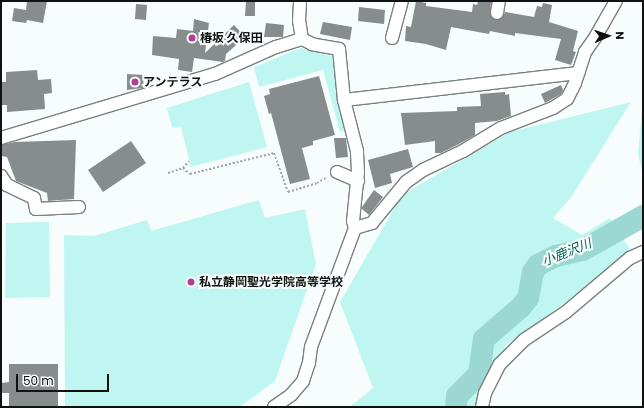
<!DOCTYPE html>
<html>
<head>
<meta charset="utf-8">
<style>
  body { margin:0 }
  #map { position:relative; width:644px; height:408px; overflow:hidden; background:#f6fdfc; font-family:Poppins,"Noto Sans JP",sans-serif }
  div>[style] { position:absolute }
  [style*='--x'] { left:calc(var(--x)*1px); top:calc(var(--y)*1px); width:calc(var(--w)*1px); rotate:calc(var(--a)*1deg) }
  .green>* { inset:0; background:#c0f6f1 }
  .river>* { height:22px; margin:-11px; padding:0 11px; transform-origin:11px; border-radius:11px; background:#9bd8d3 }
  .building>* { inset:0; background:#878c8c }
  .path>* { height:2px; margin-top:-1px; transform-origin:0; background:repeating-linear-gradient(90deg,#a0a5a4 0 2px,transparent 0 4px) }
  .roads { filter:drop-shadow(1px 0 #7a807f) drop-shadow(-1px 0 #7a807f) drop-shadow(0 1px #7a807f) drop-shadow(0 -1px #7a807f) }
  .minor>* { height:12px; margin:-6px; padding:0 6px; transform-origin:6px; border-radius:6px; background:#fff }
  .dots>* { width:11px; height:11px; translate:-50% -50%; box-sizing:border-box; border:2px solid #f6fdfc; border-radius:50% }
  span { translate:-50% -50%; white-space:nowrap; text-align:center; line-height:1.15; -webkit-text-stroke:4px #f6fdfc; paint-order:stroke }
  .poi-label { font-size:12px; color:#0f1211; font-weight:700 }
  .left { translate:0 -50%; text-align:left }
  .water-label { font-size:13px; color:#045e59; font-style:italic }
  .frame { position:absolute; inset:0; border:2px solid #0f1211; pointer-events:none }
  .north { position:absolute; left:588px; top:16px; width:40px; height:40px; -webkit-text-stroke:3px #f6fdfc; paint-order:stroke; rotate:88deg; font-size:11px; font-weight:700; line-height:16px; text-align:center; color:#0f1211 }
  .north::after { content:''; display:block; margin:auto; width:14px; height:18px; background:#0f1211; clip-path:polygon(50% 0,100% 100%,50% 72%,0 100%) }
  .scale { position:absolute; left:16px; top:374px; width:93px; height:18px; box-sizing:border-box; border:2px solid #0f1211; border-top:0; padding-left:5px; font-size:12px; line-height:14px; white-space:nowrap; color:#0f1211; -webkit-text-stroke:3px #f6fdfc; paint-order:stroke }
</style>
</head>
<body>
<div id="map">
  <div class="green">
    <div style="clip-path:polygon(301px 48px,331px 56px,336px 62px,339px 104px,346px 131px,340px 132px,323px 70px,259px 87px,254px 67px)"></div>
    <div style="clip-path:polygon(249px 82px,267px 147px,191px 167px,181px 127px,172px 127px,167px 108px)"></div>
    <div style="clip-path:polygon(643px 97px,643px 177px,638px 154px)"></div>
    <div style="clip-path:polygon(631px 102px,572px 196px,553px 218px,582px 235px,610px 218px,631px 251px,566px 302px,506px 345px,474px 407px,350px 407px,373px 388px,340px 302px,402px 195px,510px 132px)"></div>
    <div style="clip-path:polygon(259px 200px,265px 218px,305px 209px,316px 264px,275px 381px,240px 407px,65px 407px,64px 235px,94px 236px,147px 220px,151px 231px)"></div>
    <div style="clip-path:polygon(49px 222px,50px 297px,5px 298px,6px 223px)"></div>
  </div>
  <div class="river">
    <div style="--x:456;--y:407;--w:11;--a:-85"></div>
    <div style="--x:457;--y:396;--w:31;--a:-45"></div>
    <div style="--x:479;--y:374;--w:35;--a:-82"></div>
    <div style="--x:484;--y:339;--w:49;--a:-40.9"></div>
    <div style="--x:521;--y:307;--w:11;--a:-52"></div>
    <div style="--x:528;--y:298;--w:26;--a:-79"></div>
    <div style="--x:533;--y:272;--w:9;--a:-54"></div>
    <div style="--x:538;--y:265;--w:20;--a:-27"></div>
    <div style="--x:556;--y:256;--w:28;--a:-13"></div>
    <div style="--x:583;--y:250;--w:69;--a:-29.5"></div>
  </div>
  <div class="building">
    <div style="clip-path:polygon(27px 1px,47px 1px,43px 23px,27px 20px,26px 23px,12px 21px,14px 8px,26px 10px)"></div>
    <div style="clip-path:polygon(246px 1px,255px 1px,255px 16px,245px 16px)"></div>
    <div style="clip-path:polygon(416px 1px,426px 3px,426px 6px,472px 12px,473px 4px,477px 5px,478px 1px,491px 2px,490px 15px,496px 20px,502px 18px,505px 12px,534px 17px,537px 6px,542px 7px,543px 3px,552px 5px,549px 22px,578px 31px,573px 51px,576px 52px,571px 65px,555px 60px,561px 39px,515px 33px,515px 36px,490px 31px,489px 34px,451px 27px,446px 50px,426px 44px,405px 41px,406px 26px,411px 27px)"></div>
    <div style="clip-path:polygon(136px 4px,147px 5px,146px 20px,135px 19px)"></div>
    <div style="clip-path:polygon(359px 7px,385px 10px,384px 24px,358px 21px)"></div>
    <div style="clip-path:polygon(194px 19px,209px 23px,205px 53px,234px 25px,245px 37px,226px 54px,225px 61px,223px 62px,194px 58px,192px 72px,178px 70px,179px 59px,152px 55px,153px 36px,176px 38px,177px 29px,193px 31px)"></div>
    <div style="clip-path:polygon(323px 22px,352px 27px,350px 40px,320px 34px)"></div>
    <div style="clip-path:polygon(266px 23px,284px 25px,283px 37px,264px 37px)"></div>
    <div style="clip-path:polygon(37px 70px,38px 80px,51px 79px,52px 93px,44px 94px,45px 109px,7px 112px,7px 105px,1px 105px,1px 82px,6px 82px,6px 72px)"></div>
    <div style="clip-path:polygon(127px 74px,144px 75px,143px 88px,127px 90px)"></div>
    <div style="clip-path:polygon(319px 76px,335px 135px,313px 141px,313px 145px,302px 148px,310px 179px,290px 184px,271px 113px,269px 114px,264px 96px,270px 94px,269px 89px)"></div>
    <div style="clip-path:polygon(561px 85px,563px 90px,561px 94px,545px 103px,541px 94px)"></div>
    <div style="clip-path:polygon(505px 92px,505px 95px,509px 94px,511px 116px,497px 121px,475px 123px,475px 135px,459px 144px,441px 153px,435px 153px,435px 141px,405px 145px,401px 113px,457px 111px,457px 107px,481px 106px,480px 94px)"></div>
    <div style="clip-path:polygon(334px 138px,346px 138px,348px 157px,336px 158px)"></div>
    <div style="clip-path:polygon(76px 140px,74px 199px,48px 201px,47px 193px,16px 181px,7px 157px,1px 156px,1px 145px,15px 142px)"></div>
    <div style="clip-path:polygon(131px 141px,146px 163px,103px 192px,88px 170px)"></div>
    <div style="clip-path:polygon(408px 149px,413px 167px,390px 174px,392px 183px,375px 188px,368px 160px)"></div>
    <div style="clip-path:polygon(374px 190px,383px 197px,369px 215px,362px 209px,362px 207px)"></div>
    <div style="clip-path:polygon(9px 364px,58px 364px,58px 407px,9px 407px,9px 393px,1px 393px,1px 383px,9px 382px)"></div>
  </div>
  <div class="path">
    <div style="--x:183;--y:168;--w:9;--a:41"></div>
    <div style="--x:190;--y:174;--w:87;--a:-14"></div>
    <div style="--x:274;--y:153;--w:41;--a:70.3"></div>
    <div style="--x:288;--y:192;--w:30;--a:-17"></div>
    <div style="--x:317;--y:183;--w:12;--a:-31"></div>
    <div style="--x:168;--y:173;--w:16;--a:-18"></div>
    <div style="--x:183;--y:168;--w:9;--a:-49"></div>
  </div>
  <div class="roads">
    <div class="minor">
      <div style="--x:497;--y:13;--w:12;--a:-81"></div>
      <div style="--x:392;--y:38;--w:38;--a:-75"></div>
      <div style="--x:344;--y:100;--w:236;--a:-6.6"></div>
      <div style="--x:1;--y:138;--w:223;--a:-16.7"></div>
      <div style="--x:215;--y:74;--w:67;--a:-23.9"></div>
      <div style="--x:276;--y:47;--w:27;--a:-17"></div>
      <div style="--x:337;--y:172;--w:23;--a:23"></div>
      <div style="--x:1;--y:176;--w:11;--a:56"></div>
      <div style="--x:7;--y:185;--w:30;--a:26"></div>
      <div style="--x:34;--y:198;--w:11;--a:80"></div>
      <div style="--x:36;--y:209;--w:43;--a:-2.7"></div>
      <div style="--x:355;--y:228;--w:18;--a:-16"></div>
      <div style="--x:372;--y:223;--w:53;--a:-50.3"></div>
      <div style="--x:406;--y:182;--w:21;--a:-35"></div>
      <div style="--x:423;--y:170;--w:44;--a:-25.4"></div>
      <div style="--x:463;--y:151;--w:44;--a:-31.2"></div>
      <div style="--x:501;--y:128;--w:56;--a:-21"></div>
      <div style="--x:553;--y:108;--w:17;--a:-33"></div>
      <div style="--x:567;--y:99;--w:18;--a:-63"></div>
      <div style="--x:575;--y:83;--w:33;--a:-72"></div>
      <div style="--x:585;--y:52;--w:19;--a:-55"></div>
      <div style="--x:596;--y:36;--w:40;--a:-60.3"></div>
      <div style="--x:274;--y:407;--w:21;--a:-35"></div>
      <div style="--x:291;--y:395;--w:18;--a:-49"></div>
      <div style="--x:303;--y:381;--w:19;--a:-72"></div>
      <div style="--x:309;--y:363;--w:16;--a:-83"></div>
      <div style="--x:311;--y:347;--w:127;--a:-69.7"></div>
      <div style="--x:355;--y:228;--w:7;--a:-106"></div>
      <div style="--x:353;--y:221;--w:49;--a:-84.2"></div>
      <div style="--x:358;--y:172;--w:21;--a:-93"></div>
      <div style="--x:357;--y:151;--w:53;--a:-104.3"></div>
      <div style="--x:344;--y:100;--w:51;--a:-95.6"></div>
      <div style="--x:339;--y:49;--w:27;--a:-170"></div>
      <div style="--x:312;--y:44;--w:11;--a:-153"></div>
      <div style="--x:302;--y:39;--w:18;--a:-99"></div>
      <div style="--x:299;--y:21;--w:20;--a:-87"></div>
      <div style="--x:482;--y:407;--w:14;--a:-78"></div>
      <div style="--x:485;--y:393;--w:33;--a:-63"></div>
      <div style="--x:500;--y:364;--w:34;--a:-45"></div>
      <div style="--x:524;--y:340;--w:50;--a:-33.7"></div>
      <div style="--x:566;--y:312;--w:84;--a:-40.2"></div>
      <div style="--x:630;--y:258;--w:14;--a:-25"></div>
    </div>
  </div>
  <div class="dots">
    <div style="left:192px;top:38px;background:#b23d95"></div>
    <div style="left:135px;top:82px;background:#b23d95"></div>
    <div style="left:191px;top:282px;background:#b23d95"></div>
  </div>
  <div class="poi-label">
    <span class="left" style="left:200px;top:38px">椿坂 久保田</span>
    <span class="left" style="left:143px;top:82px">アンテラス</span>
    <span class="left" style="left:199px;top:282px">私立静岡聖光学院高等学校</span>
  </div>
  <div class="water-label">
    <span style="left:567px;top:253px;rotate:-22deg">小鹿沢川</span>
  </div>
  <div class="frame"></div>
  <div class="north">N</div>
  <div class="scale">50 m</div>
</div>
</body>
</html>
